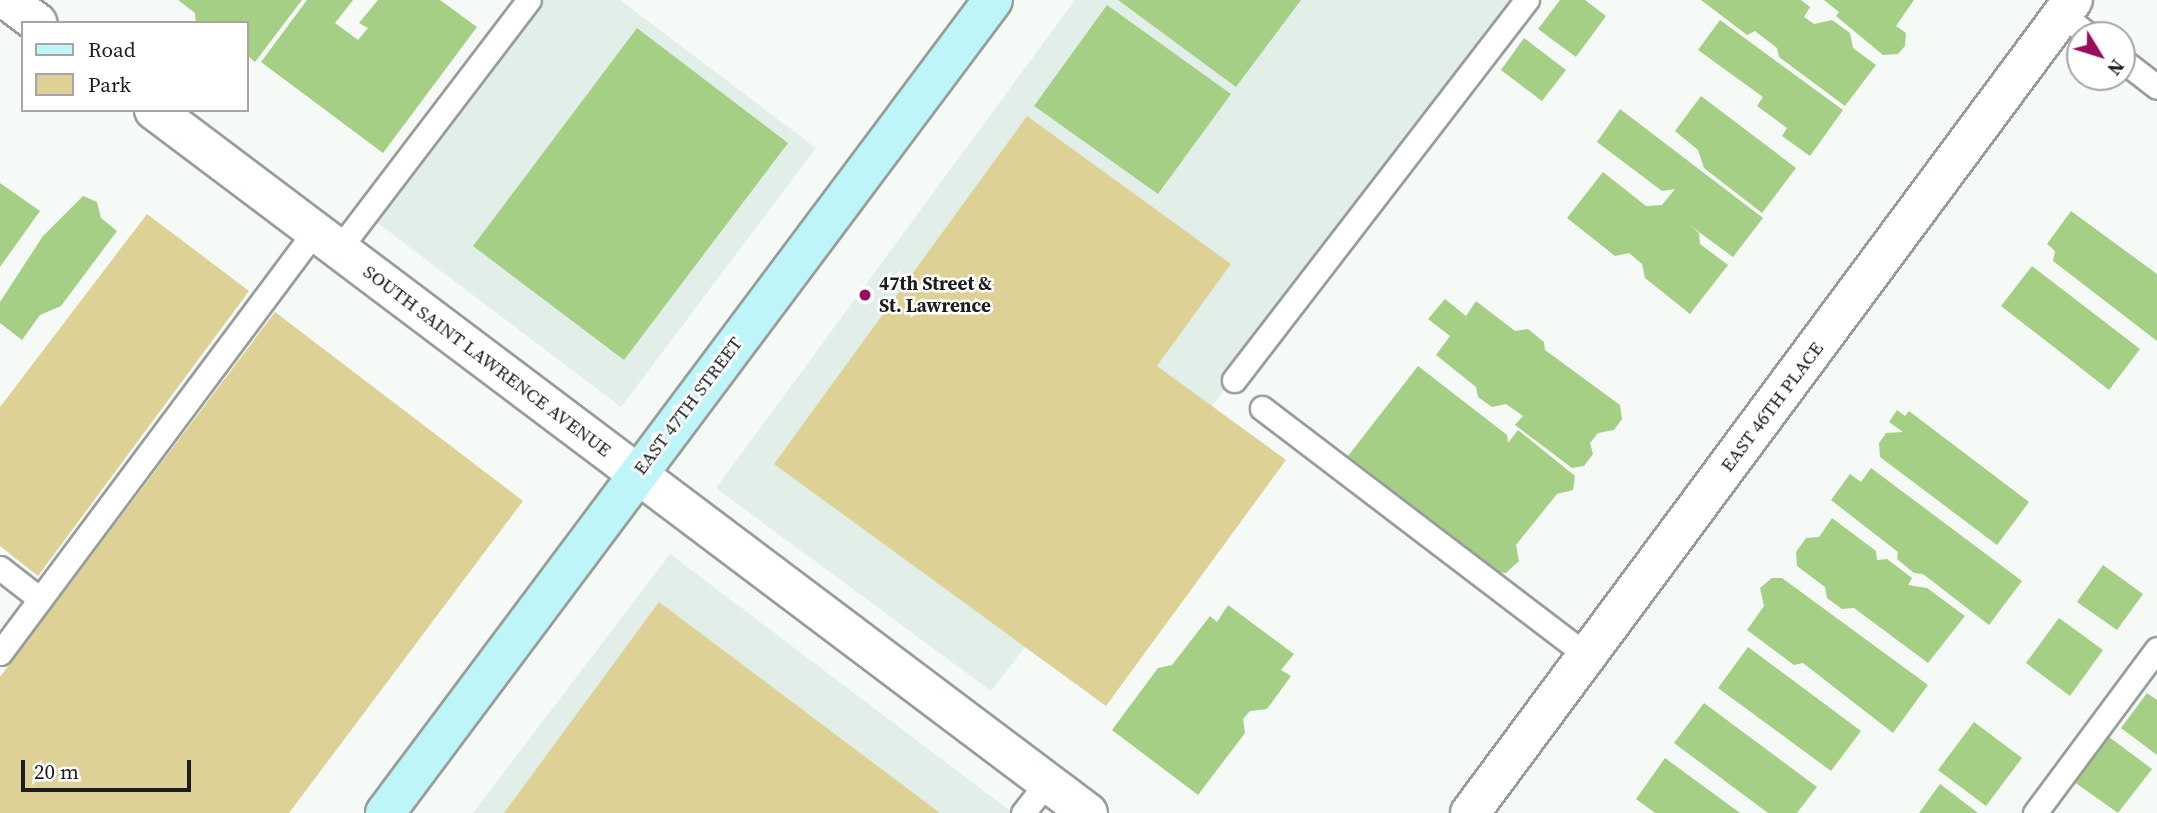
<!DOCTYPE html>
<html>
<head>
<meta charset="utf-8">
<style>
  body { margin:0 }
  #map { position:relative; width:2157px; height:813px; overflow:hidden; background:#f5faf7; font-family:"Source Serif 4",serif }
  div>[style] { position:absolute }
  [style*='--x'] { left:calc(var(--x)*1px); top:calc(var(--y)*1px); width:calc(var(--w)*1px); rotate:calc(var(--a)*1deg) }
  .built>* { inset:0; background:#e2efe9 }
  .green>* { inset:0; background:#ddd196 }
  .building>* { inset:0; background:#a6cf86 }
  .roads { filter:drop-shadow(2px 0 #989d9a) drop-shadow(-2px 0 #989d9a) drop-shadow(0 2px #989d9a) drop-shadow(0 -2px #989d9a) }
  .service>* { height:23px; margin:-11.5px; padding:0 11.5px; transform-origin:11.5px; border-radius:11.5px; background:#fff }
  .minor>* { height:38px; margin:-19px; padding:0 19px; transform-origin:19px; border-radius:19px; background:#fff }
  .secondary>* { height:38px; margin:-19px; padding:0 19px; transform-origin:19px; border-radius:19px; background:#bdf5f8 }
  .dots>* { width:19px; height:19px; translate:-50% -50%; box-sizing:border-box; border:4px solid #fff; border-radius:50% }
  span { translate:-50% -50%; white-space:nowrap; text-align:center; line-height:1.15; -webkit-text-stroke:5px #fff; paint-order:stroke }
  .poi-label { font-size:19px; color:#1c1e1d; font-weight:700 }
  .left { translate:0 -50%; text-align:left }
  .street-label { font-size:19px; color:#1c1e1d }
  .legend { position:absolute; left:21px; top:21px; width:228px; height:91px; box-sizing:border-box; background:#fff; border:2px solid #a4a5a5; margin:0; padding:9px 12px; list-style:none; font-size:21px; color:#1c1e1d }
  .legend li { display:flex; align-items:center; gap:14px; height:35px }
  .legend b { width:35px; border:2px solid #a4a5a5 }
  .north { position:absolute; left:2066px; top:21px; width:70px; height:70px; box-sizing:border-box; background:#fff; border:2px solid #a4a5a5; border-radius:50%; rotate:128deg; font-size:19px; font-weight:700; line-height:28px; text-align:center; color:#1c1e1d }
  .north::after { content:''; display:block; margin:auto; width:24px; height:32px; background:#9b0c5b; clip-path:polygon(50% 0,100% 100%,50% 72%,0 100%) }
  .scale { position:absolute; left:21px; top:760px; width:170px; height:32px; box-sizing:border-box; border:4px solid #1c1e1d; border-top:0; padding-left:9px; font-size:21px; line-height:24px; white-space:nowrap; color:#1c1e1d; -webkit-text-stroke:5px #fff; paint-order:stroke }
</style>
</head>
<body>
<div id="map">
  <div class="built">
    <div style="clip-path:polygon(530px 0,620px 0,816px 148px,621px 407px,367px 215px)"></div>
    <div style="clip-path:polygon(1075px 0,1527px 0,991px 691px,716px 488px)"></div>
    <div style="clip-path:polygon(670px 554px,1013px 813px,473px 813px)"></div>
  </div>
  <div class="green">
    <div style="clip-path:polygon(1027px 116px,1231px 264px,1157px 366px,1286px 460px,1106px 706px,774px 464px)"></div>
    <div style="clip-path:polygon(147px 214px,249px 291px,38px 576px,0 546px,0 407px)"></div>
    <div style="clip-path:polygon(275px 312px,523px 501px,289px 813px,0 813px,0 677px)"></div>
    <div style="clip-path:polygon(659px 602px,940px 813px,504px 813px)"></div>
  </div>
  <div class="building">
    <div style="clip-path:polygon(178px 0,302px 0,255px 62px,247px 55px,247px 23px,196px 23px,195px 13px)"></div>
    <div style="clip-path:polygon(307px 0,353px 0,335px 23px,358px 40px,368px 28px,359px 23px,378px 0,440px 0,477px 27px,383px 153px,261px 62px)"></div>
    <div style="clip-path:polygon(1118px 0,1301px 0,1236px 87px)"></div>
    <div style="clip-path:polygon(1560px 0,1585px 0,1606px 16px,1576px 57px,1538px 29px)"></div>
    <div style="clip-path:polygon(1701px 0,1801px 0,1810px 7px,1804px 17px,1814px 24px,1832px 20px,1850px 33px,1853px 48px,1876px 65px,1845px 106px,1779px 57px,1777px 48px,1755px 31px,1747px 35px)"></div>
    <div style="clip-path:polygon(1824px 0,1914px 0,1896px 26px,1906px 33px,1905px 46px,1898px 54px,1883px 55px,1836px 16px,1839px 12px)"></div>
    <div style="clip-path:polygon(1107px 5px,1231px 94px,1158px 194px,1034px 106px)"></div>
    <div style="clip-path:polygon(1720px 20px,1843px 110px,1810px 156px,1782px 136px,1787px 128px,1757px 106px,1763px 97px,1698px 50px)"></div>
    <div style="clip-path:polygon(637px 28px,788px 143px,624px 360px,473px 246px)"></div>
    <div style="clip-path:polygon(1524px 38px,1566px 70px,1542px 101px,1501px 70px)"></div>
    <div style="clip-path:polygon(1701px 96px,1796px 168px,1762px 213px,1704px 168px,1698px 150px,1675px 131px)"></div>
    <div style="clip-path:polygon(1620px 109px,1763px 218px,1733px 257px,1688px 224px,1699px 233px,1700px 244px,1728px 265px,1690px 314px,1645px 278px,1642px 264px,1629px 253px,1615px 256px,1567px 218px,1603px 172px,1646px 206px,1662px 205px,1675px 189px,1662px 191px,1597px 142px)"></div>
    <div style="clip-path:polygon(0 183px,40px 211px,0 267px)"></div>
    <div style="clip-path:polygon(83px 196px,97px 202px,101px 218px,117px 231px,61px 306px,40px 315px,22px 340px,0 323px,0 302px,43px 236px)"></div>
    <div style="clip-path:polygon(2071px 211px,2157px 274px,2157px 341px,2053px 261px,2055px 251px,2047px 244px)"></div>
    <div style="clip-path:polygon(2032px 266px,2140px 349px,2109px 390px,2001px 306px)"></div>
    <div style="clip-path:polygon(1445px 299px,1466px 316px,1476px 301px,1515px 331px,1528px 329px,1544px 342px,1545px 350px,1620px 405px,1622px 419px,1614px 430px,1598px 433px,1590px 443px,1593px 454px,1584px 466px,1572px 468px,1515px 425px,1523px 416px,1506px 404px,1492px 407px,1478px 397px,1476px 387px,1436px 355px,1450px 336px,1428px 319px)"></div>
    <div style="clip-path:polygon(1418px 366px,1507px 435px,1508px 443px,1518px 430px,1575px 476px,1573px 490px,1557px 494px,1516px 545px,1519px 561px,1506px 573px,1496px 572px,1447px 538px,1348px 456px)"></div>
    <div style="clip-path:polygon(1897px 410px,1905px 416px,1909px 411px,2029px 502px,1997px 545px,1880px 457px,1879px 443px,1886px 433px,1903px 432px,1889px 422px)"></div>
    <div style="clip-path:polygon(1871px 468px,2022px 581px,1989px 625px,1923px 574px,1914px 573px,1897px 559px,1898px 552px,1831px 500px,1850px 474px,1861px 482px)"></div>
    <div style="clip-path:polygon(1832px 518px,1876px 551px,1877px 560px,1887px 559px,1912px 578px,1908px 585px,1927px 588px,1965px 616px,1928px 663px,1854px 608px,1842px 609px,1827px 598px,1825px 587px,1797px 566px,1796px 552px,1806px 538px,1819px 537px)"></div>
    <div style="clip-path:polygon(2103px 565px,2143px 594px,2117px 630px,2077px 602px)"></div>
    <div style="clip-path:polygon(1772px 578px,1782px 578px,1928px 685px,1893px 733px,1803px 663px,1794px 665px,1747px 630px,1764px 606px,1760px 588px)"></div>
    <div style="clip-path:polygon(1228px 605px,1294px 654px,1281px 670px,1291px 676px,1267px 709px,1250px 711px,1243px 719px,1245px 733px,1198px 795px,1112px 730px,1158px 668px,1172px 665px,1210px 616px,1217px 622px)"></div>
    <div style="clip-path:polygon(2059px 618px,2103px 650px,2070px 696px,2026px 663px)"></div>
    <div style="clip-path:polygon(1748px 647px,1861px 731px,1831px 771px,1718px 688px)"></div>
    <div style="clip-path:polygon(2147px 693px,2157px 700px,2157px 755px,2121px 728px)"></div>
    <div style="clip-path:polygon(1704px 703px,1817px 787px,1797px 813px,1768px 813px,1674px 743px)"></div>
    <div style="clip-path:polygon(1974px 722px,2022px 758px,1986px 806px,1938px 770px)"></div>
    <div style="clip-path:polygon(2105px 734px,2152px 769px,2118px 813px,2070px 779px)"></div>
    <div style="clip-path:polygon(1665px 758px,1740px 813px,1655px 813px,1636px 799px)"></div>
    <div style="clip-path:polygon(1940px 784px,1978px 813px,1919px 813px)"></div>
  </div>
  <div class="roads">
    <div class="service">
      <div style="--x:2063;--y:15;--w:33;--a:38"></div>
      <div style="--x:2122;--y:60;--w:44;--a:37.6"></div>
      <div style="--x:339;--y:249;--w:313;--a:-52.7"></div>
      <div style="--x:1234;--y:380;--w:480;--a:-52.4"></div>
      <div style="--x:1262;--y:408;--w:409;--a:37.3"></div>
      <div style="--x:0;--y:568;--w:51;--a:37.8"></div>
      <div style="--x:0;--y:653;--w:527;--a:-53.26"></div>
      <div style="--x:1023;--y:813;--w:39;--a:-52"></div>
      <div style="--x:2035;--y:813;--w:204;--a:-53.4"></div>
    </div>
    <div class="minor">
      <div style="--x:7;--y:0;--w:38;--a:37"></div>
      <div style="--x:154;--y:110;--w:1169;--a:36.97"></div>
      <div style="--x:1470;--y:813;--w:1012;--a:-53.44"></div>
    </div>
    <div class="secondary">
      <div style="--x:385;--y:813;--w:1015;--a:-53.21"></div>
    </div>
  </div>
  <div class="dots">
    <div style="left:865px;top:295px;background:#9b0c5b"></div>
  </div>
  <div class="poi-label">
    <span class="left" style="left:879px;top:295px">47th Street &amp;<br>St. Lawrence</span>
  </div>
  <div class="street-label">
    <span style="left:487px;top:361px;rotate:37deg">SOUTH SAINT LAWRENCE AVENUE</span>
    <span style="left:688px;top:406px;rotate:-53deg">EAST 47TH STREET</span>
    <span style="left:1772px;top:407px;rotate:-53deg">EAST 46TH PLACE</span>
  </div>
  <ul class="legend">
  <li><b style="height:9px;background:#bdf5f8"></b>Road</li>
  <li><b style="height:19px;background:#ddd196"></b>Park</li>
  </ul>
  <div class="north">N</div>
  <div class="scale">20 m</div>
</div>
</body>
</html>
